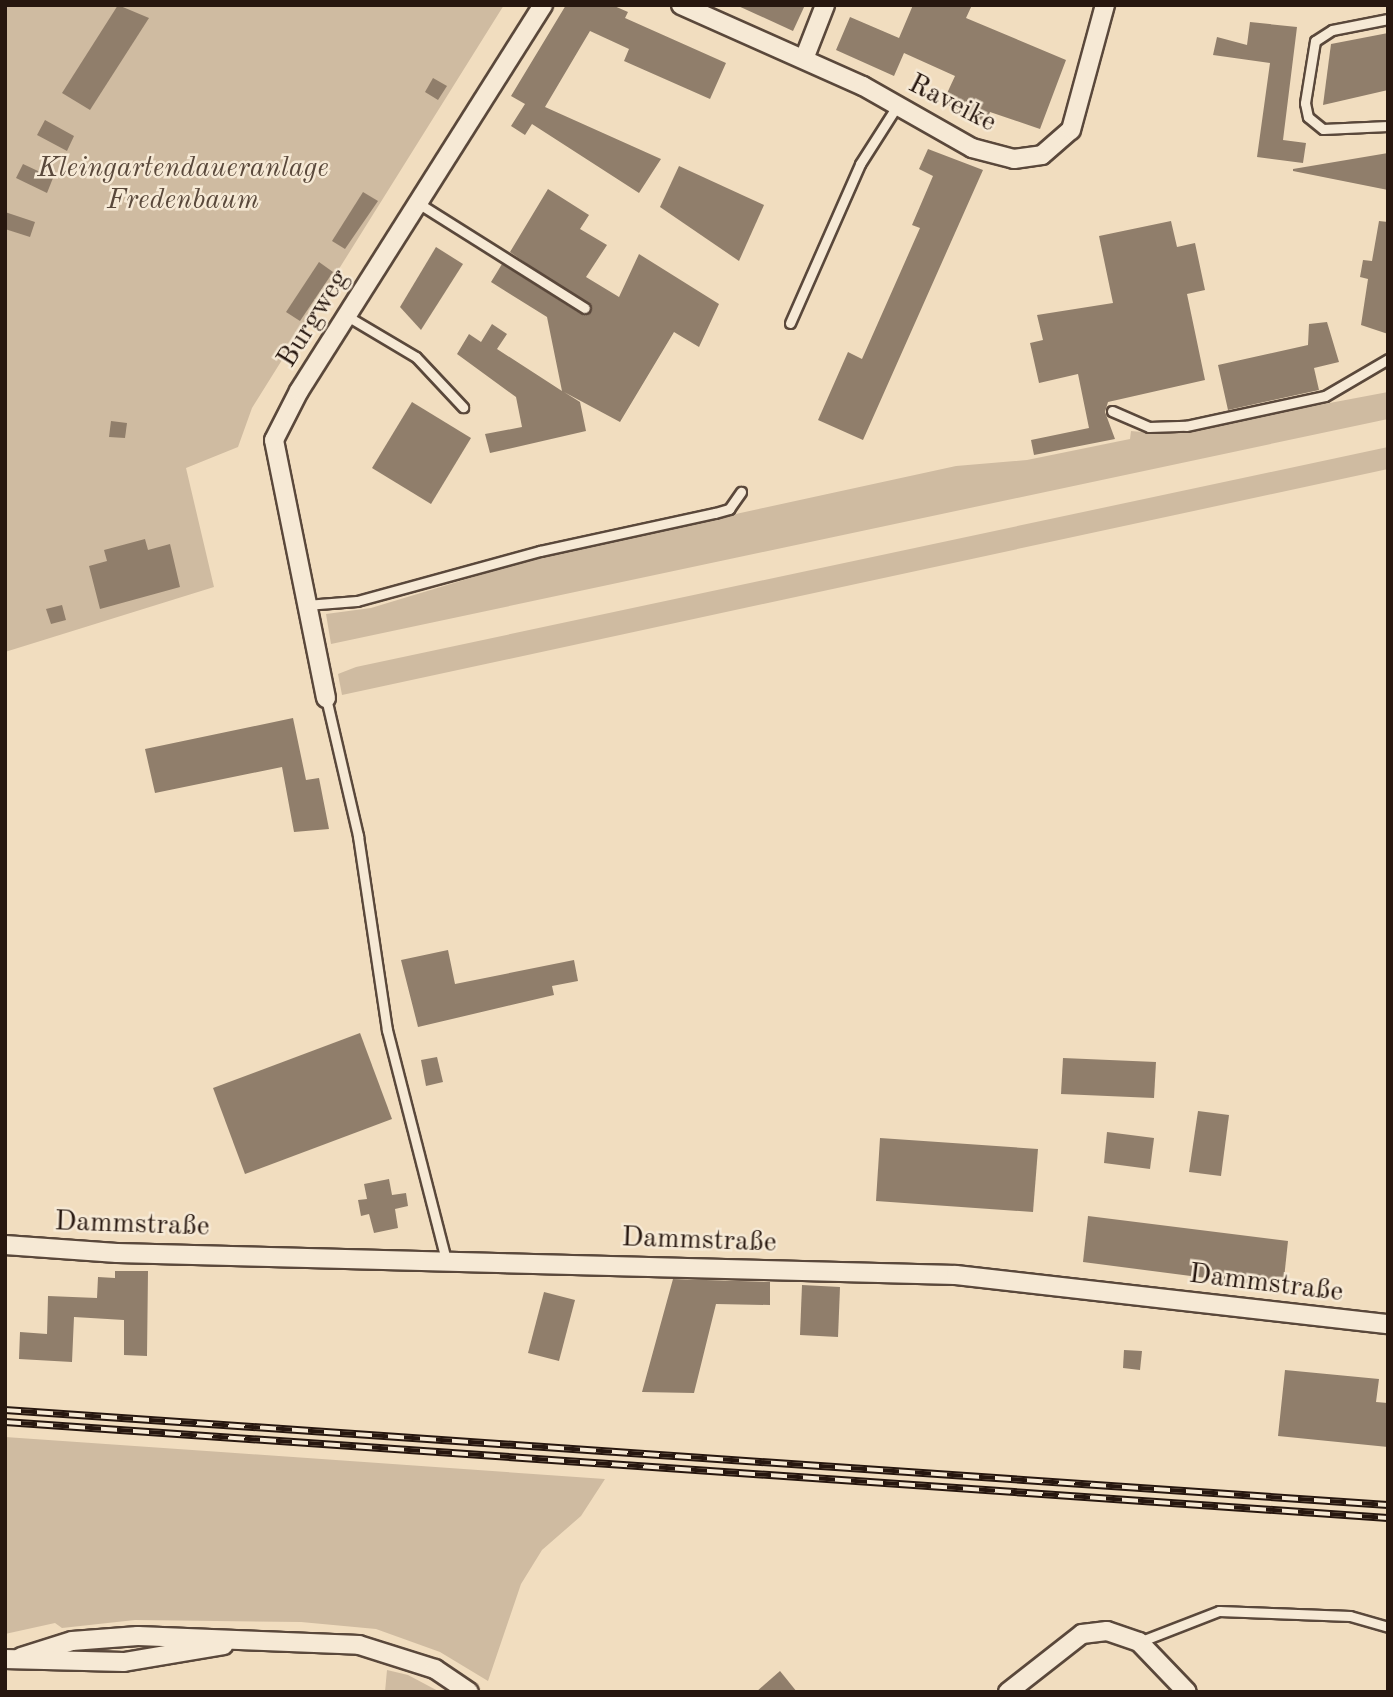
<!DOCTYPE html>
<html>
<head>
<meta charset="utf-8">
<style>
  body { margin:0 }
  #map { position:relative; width:1393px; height:1697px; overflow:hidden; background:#f1ddbf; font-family:"Old Standard TT",serif }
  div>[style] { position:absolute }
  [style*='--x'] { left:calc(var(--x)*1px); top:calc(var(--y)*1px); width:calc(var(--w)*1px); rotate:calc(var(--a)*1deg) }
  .green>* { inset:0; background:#cfbba1 }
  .building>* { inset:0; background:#907e6b }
  .roads { filter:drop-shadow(2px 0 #5a483b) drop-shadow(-2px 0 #5a483b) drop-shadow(0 2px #5a483b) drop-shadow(0 -2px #5a483b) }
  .lane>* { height:9px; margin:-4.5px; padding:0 4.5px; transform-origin:4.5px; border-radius:4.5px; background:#f6e9d5 }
  .street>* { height:18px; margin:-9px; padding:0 9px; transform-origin:9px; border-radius:9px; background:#f6e9d5 }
  .rail>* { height:8px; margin-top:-4px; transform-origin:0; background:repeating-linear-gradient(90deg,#f6e9d5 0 16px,#27170f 0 32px); box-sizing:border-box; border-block:2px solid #27170f }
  span { translate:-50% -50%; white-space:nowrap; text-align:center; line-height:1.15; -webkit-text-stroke:5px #f6e9d5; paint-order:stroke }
  .street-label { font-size:28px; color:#27170f }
  .park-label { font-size:28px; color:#59483b; font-style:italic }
  .frame { position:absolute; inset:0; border:7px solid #27170f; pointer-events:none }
</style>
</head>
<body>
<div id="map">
  <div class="green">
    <div style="clip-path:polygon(5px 5px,504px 5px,252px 408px,238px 447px,186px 468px,214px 587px,5px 652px)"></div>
    <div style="clip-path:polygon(1388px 392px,1388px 419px,331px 644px,326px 614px,371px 608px,543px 556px,956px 466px,1027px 460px,1130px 439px,1131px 431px,1164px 434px)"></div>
    <div style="clip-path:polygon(1388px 447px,1388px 469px,342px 695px,338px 674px,356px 667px)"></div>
    <div style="clip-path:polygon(5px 1437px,221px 1452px,605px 1479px,581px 1516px,542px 1550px,521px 1584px,488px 1681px,440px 1652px,376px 1629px,301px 1622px,135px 1620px,62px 1628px,55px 1623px,5px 1634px)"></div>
    <div style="clip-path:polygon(387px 1670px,408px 1675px,440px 1692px,385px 1692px)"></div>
  </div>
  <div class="building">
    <div style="clip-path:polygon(118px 5px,149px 18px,90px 110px,62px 93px)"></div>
    <div style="clip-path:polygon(566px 5px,612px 5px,628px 12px,625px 18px,726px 63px,710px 99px,624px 61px,629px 49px,590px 31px,545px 107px,661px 159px,639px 193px,532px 124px,525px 135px,511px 126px,525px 104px,511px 96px)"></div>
    <div style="clip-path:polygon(736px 5px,805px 5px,793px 31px)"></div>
    <div style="clip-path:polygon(913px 5px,972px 5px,966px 18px,1066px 60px,1040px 129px,990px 112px,986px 122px,950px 106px,943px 102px,955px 76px,904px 53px,894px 76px,836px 50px,850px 17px,899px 38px)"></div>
    <div style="clip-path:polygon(1250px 22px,1297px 27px,1283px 140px,1306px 143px,1303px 163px,1257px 157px,1270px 63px,1213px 55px,1217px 37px,1247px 45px)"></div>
    <div style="clip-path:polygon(1388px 33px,1388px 90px,1323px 105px,1331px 44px)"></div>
    <div style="clip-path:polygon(433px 78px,447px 86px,438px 100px,425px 92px)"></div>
    <div style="clip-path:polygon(45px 120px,74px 136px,67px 151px,37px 135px)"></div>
    <div style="clip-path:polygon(928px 149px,983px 170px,863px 440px,818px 420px,848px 352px,862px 359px,920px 228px,912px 225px,933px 176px,919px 169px)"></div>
    <div style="clip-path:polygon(1388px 153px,1388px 190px,1293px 171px,1293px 169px)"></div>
    <div style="clip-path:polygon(23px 164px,53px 178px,47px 193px,16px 178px)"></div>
    <div style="clip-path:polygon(679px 166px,764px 205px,739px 261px,660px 207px)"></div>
    <div style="clip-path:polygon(548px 189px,589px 215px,580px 229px,607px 245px,586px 277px,619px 297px,639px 254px,719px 304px,699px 347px,674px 332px,620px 422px,564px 392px,580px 402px,586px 431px,490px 453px,485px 434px,522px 427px,516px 397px,457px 354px,469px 334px,481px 342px,492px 324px,507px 334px,497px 349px,562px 391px,547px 317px,491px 282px,502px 264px,581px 314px,592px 309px,510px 252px)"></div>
    <div style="clip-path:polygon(363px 192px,378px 201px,345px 249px,332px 241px)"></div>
    <div style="clip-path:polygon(5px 212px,35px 222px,30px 237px,5px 229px)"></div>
    <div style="clip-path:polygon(1171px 221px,1177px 247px,1195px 243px,1205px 290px,1187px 294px,1205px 380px,1108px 402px,1105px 412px,1115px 439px,1034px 455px,1031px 440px,1089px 428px,1078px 374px,1039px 383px,1030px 343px,1043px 340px,1037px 315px,1113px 303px,1099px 236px)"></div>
    <div style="clip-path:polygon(1379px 221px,1388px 222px,1388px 334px,1361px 325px,1368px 279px,1360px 277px,1363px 260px,1372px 261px)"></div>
    <div style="clip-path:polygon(436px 247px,463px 264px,421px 330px,400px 307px)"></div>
    <div style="clip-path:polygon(319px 262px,333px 272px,300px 321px,286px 312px)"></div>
    <div style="clip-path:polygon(1327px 322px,1339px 362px,1314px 368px,1319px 390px,1228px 410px,1218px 365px,1308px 345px,1309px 324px)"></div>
    <div style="clip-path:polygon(412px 402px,471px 438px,431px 504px,372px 468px)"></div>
    <div style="clip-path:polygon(111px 421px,127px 423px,125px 438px,109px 437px)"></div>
    <div style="clip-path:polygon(145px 539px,148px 550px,170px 544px,180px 587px,100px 609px,89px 566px,107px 561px,104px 550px)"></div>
    <div style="clip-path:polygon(62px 605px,66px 620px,51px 624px,46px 609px)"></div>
    <div style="clip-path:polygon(293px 718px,306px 780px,319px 778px,329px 829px,294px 832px,282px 767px,155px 793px,145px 749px)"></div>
    <div style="clip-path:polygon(448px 950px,455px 984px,574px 960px,578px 981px,552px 986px,554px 995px,418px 1027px,401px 960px)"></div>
    <div style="clip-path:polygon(360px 1033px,392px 1119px,245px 1174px,213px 1088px)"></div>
    <div style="clip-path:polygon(437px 1057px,443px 1082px,426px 1086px,421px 1060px)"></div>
    <div style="clip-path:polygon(1063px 1058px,1156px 1062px,1154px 1098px,1061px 1094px)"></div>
    <div style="clip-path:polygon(1198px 1111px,1229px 1115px,1221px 1176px,1189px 1172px)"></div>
    <div style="clip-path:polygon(1107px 1132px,1154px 1138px,1150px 1169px,1104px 1163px)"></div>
    <div style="clip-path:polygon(880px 1138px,1038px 1149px,1033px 1212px,876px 1201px)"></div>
    <div style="clip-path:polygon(389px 1179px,392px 1195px,406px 1193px,408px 1206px,395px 1209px,398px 1228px,374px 1233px,369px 1214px,361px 1216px,358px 1200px,367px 1199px,364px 1184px)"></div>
    <div style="clip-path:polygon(1088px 1216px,1288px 1241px,1283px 1288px,1083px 1262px)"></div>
    <div style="clip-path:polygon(115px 1271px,148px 1271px,147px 1356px,124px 1355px,124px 1320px,74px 1317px,72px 1362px,19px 1359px,20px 1332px,47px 1334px,48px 1296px,97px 1298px,98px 1277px,115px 1278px)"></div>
    <div style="clip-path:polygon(673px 1279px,770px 1282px,770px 1305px,716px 1304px,694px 1393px,642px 1392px)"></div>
    <div style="clip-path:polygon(802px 1285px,840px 1287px,838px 1337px,800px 1335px)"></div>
    <div style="clip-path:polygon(544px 1292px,575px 1300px,559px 1361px,528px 1353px)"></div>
    <div style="clip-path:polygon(1124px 1350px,1142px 1351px,1140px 1370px,1123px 1368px)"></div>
    <div style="clip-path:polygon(1285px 1370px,1379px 1379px,1376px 1402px,1388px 1403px,1388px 1447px,1278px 1436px)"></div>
    <div style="clip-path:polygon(780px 1671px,797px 1692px,756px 1692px)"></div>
  </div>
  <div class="roads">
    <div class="lane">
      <div style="--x:1388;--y:19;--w:57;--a:168.9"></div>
      <div style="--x:1332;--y:30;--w:20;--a:147"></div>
      <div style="--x:1315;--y:41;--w:63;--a:99.2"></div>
      <div style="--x:1305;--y:103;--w:14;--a:78"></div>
      <div style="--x:1308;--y:117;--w:19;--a:39"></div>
      <div style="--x:1323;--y:129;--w:65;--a:-2.6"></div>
      <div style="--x:418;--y:203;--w:197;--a:32.2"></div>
      <div style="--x:347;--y:316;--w:80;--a:30.7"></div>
      <div style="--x:416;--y:357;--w:69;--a:46.8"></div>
      <div style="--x:790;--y:323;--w:174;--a:-66.2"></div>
      <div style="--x:860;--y:164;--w:69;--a:-57.5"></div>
      <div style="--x:1112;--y:411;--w:40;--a:23.4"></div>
      <div style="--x:1149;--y:427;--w:37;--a:-2"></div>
      <div style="--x:1186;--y:426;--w:142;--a:-12.2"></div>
      <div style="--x:1325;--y:396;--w:73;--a:-30.4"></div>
      <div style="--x:306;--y:605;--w:51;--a:-4.5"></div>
      <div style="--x:357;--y:601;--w:190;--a:-15.3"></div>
      <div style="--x:540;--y:551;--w:179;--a:-12.3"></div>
      <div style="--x:715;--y:513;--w:15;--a:-16"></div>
      <div style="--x:729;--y:509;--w:21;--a:-55"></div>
      <div style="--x:326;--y:698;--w:142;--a:76.9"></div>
      <div style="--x:358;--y:836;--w:196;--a:81.5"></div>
      <div style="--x:387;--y:1030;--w:237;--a:75.6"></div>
      <div style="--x:1139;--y:1642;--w:86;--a:-21.2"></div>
      <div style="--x:1219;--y:1611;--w:131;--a:2.2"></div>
      <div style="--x:1350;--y:1616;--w:40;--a:16"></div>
    </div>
    <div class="street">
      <div style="--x:681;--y:5;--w:199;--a:24"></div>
      <div style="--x:863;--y:86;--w:125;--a:29.6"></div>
      <div style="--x:972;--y:148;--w:43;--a:14.7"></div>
      <div style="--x:1014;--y:159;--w:28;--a:-8"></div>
      <div style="--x:1042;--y:155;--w:38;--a:-41"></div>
      <div style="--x:1071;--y:130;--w:130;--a:-74.8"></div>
      <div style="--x:804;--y:59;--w:58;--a:-68.7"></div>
      <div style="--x:326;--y:698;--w:263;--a:-101.4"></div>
      <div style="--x:274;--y:440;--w:55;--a:-63"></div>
      <div style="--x:299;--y:391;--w:457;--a:-57.7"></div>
      <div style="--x:5;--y:1245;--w:112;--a:4.1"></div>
      <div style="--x:117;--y:1253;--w:839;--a:1.5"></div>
      <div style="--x:956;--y:1275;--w:435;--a:6.5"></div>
      <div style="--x:21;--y:1657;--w:53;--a:-17.4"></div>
      <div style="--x:72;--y:1641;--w:66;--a:-4.3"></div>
      <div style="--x:138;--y:1636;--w:221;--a:2.3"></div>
      <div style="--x:359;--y:1645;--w:80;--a:17.5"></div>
      <div style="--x:435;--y:1669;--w:41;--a:34.1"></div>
      <div style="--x:5;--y:1659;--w:119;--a:1.4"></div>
      <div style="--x:124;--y:1662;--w:101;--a:-9.6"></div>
      <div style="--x:1008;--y:1692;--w:94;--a:-38.1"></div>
      <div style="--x:1082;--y:1634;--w:25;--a:-7"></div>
      <div style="--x:1107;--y:1631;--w:34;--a:19"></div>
      <div style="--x:1139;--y:1642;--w:69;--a:46.2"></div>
    </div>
  </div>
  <div class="rail">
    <div style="--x:5;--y:1410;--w:1386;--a:3.93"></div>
    <div style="--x:5;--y:1422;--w:1386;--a:3.97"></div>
  </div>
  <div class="street-label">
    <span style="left:952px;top:104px;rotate:27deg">Raveike</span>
    <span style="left:314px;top:319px;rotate:-58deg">Burgweg</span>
    <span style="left:132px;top:1225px;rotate:2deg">Dammstraße</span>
    <span style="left:699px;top:1241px;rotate:2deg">Dammstraße</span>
    <span style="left:1266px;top:1284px;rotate:7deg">Dammstraße</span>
  </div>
  <div class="park-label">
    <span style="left:183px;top:185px">Kleingartendaueranlage<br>Fredenbaum</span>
  </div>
  <div class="frame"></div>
</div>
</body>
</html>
